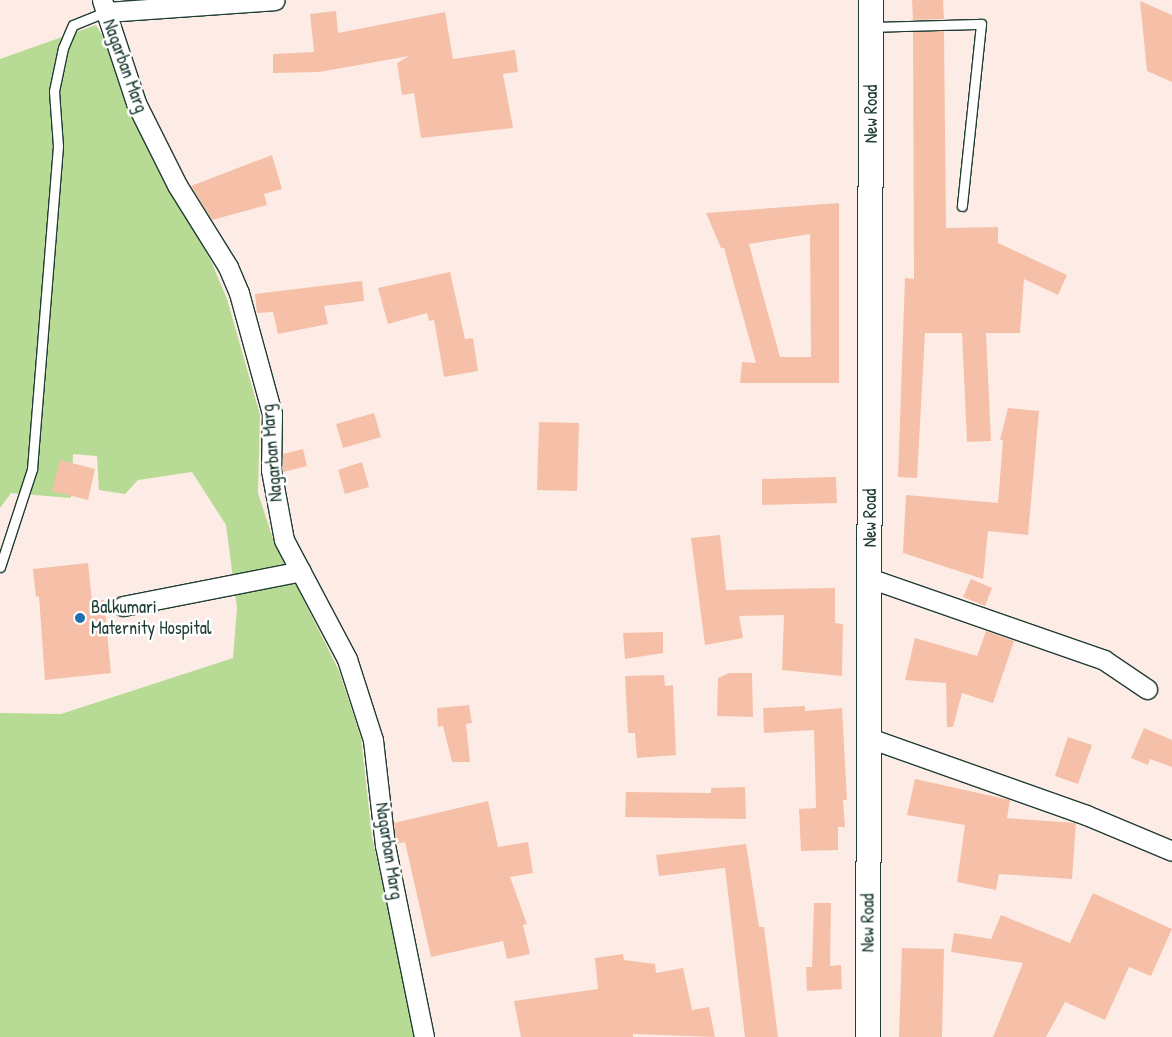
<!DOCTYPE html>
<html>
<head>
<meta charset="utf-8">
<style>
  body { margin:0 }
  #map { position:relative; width:1172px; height:1037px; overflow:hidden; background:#fcece5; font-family:"Patrick Hand",sans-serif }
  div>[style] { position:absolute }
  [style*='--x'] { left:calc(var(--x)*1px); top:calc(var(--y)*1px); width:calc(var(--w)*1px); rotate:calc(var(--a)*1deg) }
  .green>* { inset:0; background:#b7da94 }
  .building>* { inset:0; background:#f6c0a8 }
  .roads { filter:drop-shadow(1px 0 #1f3d34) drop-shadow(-1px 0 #1f3d34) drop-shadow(0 1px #1f3d34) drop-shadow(0 -1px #1f3d34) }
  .service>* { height:9px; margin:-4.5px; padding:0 4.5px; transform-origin:4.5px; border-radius:4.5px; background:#fff }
  .minor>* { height:19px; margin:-9.5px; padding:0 9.5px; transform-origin:9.5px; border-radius:9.5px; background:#fff }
  .tertiary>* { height:24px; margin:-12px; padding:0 12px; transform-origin:12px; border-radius:12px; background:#fff }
  .dots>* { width:14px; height:14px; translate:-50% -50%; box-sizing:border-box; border:2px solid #fff; border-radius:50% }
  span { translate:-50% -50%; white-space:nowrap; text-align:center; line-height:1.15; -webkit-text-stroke:5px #fff; paint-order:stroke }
  .street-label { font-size:18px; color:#1f3d34 }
  .poi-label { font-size:18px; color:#1f3d34 }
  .left { translate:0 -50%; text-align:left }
</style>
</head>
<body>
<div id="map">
  <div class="green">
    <div style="clip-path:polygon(96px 25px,110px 49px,140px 132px,211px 261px,227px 299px,260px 415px,258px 493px,273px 539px,339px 671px,361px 738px,372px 837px,416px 1037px,0 1037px,0 713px,61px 714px,233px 658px,237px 608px,226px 525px,192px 472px,138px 480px,125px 494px,99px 490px,97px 456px,73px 454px,71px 498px,11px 493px,0 508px,0 59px)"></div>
  </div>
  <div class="building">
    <div style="clip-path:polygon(912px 0,943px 0,944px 19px,913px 20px)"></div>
    <div style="clip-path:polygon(1140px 1px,1172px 15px,1172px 82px,1147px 71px)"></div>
    <div style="clip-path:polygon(336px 11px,338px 33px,445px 12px,453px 59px,515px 50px,518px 72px,503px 74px,513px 128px,421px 138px,414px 93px,402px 95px,397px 63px,409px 56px,319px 72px,273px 73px,273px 54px,314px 52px,310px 14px)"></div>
    <div style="clip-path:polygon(944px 31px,946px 228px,998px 227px,998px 243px,1067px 275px,1058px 295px,1024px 279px,1020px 333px,986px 333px,991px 441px,967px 442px,962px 333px,925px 333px,917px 478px,898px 477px,905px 278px,914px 279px,913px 32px)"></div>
    <div style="clip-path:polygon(272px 155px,282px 189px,264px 194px,267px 205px,212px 220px,191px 186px)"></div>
    <div style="clip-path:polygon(evenodd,839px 203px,839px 383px,740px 383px,742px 362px,756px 363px,724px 248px,721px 248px,706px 213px,839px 203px,810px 234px,811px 357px,780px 357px,749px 244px,810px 234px)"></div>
    <div style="clip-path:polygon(450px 272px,465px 339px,473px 338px,478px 371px,444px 377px,434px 320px,429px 321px,427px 313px,388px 324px,378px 288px)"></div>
    <div style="clip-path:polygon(362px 281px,364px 301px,324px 306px,328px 324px,278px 334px,273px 312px,257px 313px,255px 294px)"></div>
    <div style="clip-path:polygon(1008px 408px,1039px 411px,1028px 535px,988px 531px,983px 579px,903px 553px,906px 495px,998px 503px,1003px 440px,1000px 440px)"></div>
    <div style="clip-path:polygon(374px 413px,381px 437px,343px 448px,336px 424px)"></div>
    <div style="clip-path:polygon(539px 422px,579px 423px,577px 491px,537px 490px)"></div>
    <div style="clip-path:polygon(303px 449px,307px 466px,283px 472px,283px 454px)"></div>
    <div style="clip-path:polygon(60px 460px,95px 469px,88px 500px,52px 491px)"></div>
    <div style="clip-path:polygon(362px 462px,369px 487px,345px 494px,338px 470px)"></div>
    <div style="clip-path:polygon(836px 477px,837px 503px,762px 505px,762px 479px)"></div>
    <div style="clip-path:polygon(720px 535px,726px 590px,835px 588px,835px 623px,843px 624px,842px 676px,782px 670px,784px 615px,739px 616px,743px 638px,705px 645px,691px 538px)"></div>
    <div style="clip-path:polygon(88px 563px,92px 601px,104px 600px,111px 673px,45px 680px,39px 596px,36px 597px,33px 569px)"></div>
    <div style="clip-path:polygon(971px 579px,992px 588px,985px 606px,963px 597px)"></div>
    <div style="clip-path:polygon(986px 631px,1014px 641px,993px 703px,962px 693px,953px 727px,947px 727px,946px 683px,905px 680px,915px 638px,977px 656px)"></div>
    <div style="clip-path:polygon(663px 632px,663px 653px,625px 659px,623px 633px)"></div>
    <div style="clip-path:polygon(729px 673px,752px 673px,753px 717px,717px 716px,718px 678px)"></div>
    <div style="clip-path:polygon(664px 675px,665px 686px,673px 685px,676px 755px,637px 758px,635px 733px,628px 733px,625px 676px)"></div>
    <div style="clip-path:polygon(469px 705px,472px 723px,466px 724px,470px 762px,452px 762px,443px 726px,438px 727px,437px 708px)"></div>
    <div style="clip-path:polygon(805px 706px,805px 711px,842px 708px,847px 800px,843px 800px,845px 827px,838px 827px,838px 850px,801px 851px,799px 809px,816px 808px,814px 730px,764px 733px,763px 708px)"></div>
    <div style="clip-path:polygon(1144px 728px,1172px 740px,1172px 767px,1150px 759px,1148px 765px,1131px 758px)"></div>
    <div style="clip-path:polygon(1068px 737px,1092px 745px,1078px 784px,1055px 776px)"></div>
    <div style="clip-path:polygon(915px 779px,1010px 800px,1007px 818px,1076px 823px,1072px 879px,999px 874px,996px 890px,957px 882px,965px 825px,907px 815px)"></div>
    <div style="clip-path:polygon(745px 787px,746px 819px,625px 817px,626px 792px,711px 793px,711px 788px)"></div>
    <div style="clip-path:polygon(488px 801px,498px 847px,528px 842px,533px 873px,510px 877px,527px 924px,523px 925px,530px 954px,507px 959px,503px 941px,431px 957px,405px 842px,396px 844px,394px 823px)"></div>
    <div style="clip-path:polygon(746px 844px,759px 927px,764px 927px,778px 1037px,745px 1037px,725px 868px,659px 876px,656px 855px)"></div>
    <div style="clip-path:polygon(1093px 893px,1172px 929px,1151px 976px,1129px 967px,1105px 1020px,1065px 1002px,1046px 1037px,993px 1037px,1023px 963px,951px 952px,954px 933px,991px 939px,1001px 915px,1070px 943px)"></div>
    <div style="clip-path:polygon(814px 903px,831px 903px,830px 966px,841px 965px,842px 989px,807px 991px,806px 967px,812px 967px)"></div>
    <div style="clip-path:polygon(902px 948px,944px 949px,942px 1037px,899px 1037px)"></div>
    <div style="clip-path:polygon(623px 954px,624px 960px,655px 964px,656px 973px,683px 968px,692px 1010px,709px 1007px,715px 1037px,633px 1034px,633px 1037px,521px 1037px,514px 1001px,598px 989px,595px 958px)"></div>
  </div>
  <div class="roads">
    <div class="service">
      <div style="--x:871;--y:27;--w:110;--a:-1.6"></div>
      <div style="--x:981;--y:24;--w:183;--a:96"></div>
      <div style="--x:0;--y:567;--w:103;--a:-71.9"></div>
      <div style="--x:32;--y:469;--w:324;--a:-85.4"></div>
      <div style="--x:58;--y:146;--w:55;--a:-94.2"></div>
      <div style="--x:54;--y:91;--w:44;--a:-78.2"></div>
      <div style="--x:63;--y:48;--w:25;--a:-67"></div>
      <div style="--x:73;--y:25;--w:35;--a:-22"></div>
    </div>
    <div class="minor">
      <div style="--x:102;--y:0;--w:108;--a:71.7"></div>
      <div style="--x:136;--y:103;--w:92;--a:63.4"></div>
      <div style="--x:177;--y:185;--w:97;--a:58.1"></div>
      <div style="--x:228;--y:267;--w:28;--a:67"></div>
      <div style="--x:239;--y:293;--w:125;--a:74.7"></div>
      <div style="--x:272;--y:414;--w:56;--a:91"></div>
      <div style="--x:271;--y:470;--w:71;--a:79.5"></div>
      <div style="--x:284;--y:540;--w:135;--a:62.1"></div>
      <div style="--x:347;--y:659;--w:85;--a:72.2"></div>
      <div style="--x:373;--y:740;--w:106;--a:83.5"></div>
      <div style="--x:385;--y:845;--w:196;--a:78.5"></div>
      <div style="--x:105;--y:12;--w:170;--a:-4"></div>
      <div style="--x:869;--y:578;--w:249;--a:19.2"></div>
      <div style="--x:1104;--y:660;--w:52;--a:34"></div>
      <div style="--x:123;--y:606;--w:181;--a:-11.1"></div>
      <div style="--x:869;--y:738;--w:230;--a:19.5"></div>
      <div style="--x:1086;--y:815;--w:93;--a:22.7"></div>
    </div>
    <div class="tertiary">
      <div style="--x:868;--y:1037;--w:1037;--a:-89.83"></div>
    </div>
  </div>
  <div class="dots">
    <div style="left:80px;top:618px;background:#1f6fb2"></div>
  </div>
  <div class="street-label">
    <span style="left:125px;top:66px;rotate:70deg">Nagarban Marg</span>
    <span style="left:871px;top:114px;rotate:-90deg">New Road</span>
    <span style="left:272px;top:453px;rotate:-95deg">Nagarban Marg</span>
    <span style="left:870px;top:518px;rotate:-90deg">New Road</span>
    <span style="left:389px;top:851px;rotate:81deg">Nagarban Marg</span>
    <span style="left:868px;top:923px;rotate:-90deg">New Road</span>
  </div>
  <div class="poi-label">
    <span class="left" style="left:91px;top:618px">Balkumari<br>Maternity Hospital</span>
  </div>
</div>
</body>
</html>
